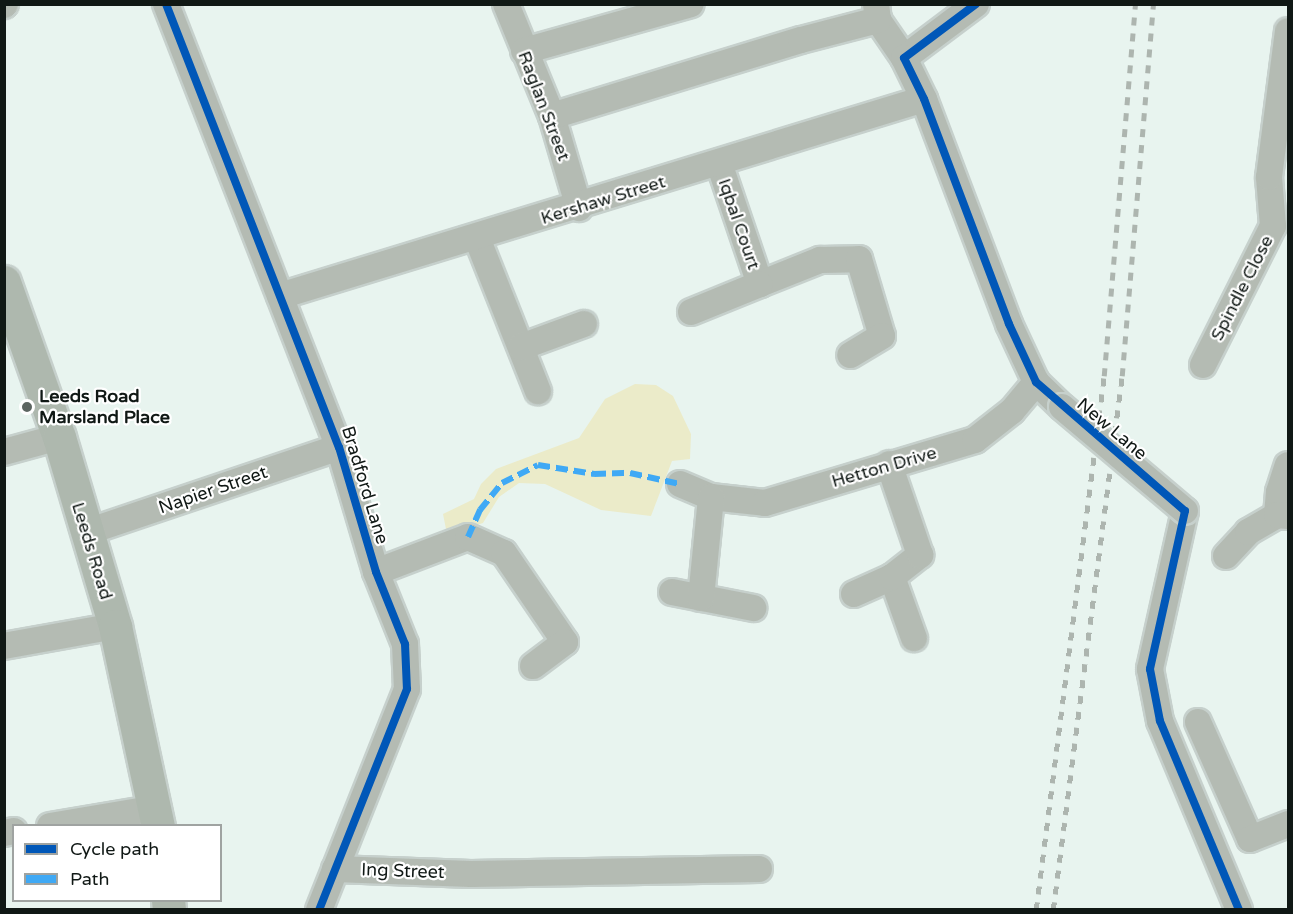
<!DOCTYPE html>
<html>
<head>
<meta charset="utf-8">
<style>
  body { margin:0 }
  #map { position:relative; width:1293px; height:914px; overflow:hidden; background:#e8f4ef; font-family:"Varela Round",sans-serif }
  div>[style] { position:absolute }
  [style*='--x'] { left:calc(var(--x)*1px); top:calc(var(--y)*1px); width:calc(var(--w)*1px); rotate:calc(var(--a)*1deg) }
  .green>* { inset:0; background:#ebebc9 }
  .roads { filter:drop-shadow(2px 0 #c6d0cc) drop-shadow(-2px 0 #c6d0cc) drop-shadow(0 2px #c6d0cc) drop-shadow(0 -2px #c6d0cc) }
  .minor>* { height:26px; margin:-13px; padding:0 13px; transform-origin:13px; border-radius:13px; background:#b4bbb3 }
  .highway>* { height:33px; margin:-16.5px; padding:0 16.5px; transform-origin:16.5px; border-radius:16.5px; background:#aeb8ae }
  .rail>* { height:4.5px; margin-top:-2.25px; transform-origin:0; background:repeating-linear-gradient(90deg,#adb5af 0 8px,transparent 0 16px) }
  .bridges { filter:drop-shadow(2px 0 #c6d0cc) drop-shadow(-2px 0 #c6d0cc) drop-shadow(0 2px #c6d0cc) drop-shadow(0 -2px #c6d0cc) }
  .minor-bridge>* { height:26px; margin:-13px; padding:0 13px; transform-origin:13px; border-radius:13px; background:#b4bbb3 }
  .quiet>* { height:6px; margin-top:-3px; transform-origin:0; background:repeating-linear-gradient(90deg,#3fa9f5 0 12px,transparent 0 18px) }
  .cycleway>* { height:8px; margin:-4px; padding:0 4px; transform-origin:4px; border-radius:4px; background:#0057b8 }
  .dots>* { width:16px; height:16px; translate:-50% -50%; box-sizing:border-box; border:3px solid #fff; border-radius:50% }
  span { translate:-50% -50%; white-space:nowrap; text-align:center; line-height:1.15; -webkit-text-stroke:4.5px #fff; paint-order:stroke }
  .street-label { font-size:18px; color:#101815 }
  .poi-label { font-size:18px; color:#101815; font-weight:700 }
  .left { translate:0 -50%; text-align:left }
  .frame { position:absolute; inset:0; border:6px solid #101815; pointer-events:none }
  .legend { position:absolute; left:12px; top:824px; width:210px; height:78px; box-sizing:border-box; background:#fff; border:2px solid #9fa3a1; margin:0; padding:8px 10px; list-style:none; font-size:18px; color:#101815 }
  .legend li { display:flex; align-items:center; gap:12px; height:30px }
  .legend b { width:30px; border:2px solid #9fa3a1 }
</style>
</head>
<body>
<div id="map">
  <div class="green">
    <div style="clip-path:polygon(635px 384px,656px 385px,673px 396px,691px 434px,690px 459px,672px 461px,651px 516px,601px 510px,545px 484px,519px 483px,499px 497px,483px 523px,447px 534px,443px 514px,474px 499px,481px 484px,496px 469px,579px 438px,605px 399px)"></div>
  </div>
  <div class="roads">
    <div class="minor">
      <div style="--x:166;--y:4;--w:476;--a:68.7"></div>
      <div style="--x:339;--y:447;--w:130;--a:73.5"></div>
      <div style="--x:376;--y:572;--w:78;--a:68.1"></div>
      <div style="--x:405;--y:644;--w:45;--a:87.5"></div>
      <div style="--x:407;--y:689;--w:238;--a:111.7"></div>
      <div style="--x:506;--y:4;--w:121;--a:67.7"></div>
      <div style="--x:552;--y:116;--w:96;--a:73.6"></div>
      <div style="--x:876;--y:4;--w:16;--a:83"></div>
      <div style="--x:878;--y:20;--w:46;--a:55.6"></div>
      <div style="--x:976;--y:4;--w:90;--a:143.1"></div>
      <div style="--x:904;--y:58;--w:46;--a:64"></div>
      <div style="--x:924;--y:99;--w:241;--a:69.3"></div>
      <div style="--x:1009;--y:324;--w:64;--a:65"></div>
      <div style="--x:1036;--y:382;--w:36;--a:44"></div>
      <div style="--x:4;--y:5;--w:1;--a:-45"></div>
      <div style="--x:524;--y:51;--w:173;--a:-15.7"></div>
      <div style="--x:552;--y:116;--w:260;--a:-17"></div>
      <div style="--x:801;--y:40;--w:80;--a:-14.6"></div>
      <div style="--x:719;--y:163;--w:128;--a:71.3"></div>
      <div style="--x:760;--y:284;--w:65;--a:-21.8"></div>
      <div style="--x:820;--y:260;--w:39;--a:-1"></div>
      <div style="--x:859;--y:259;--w:80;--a:73.4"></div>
      <div style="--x:882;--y:336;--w:37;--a:149"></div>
      <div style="--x:477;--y:238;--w:165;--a:68.3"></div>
      <div style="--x:280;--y:296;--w:673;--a:-17.01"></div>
      <div style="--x:691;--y:312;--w:74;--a:-22.1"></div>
      <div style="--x:521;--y:347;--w:67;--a:-20.1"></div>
      <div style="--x:1203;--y:365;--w:156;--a:-63.3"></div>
      <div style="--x:1273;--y:226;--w:49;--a:-94.7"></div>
      <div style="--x:1269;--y:177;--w:147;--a:-82.6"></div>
      <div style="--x:4;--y:452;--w:57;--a:-15.3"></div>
      <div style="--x:680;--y:484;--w:34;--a:23"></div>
      <div style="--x:711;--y:497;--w:54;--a:6.3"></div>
      <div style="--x:765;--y:503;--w:219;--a:-16.7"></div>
      <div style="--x:975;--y:440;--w:47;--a:-38.1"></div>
      <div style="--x:1012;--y:411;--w:38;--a:-50"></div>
      <div style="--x:1185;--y:511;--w:162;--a:102.5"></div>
      <div style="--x:1150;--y:669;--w:53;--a:79.1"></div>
      <div style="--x:1160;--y:721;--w:205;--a:67.3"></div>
      <div style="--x:1277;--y:515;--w:23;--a:-85"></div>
      <div style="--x:1279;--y:492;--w:28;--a:-72"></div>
      <div style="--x:87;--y:532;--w:266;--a:-18.6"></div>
      <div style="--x:1226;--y:556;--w:33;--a:-47"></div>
      <div style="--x:1248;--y:532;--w:34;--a:-30"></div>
      <div style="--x:1277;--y:515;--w:11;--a:5"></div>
      <div style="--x:376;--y:572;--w:98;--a:-20.8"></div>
      <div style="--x:468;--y:537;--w:39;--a:24"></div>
      <div style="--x:504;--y:553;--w:108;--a:55.6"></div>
      <div style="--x:565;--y:642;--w:40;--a:143"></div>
      <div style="--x:892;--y:577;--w:65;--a:70.2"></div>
      <div style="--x:672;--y:592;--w:83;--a:11.2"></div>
      <div style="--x:854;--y:594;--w:42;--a:-24.1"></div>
      <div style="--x:892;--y:577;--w:36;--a:-38"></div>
      <div style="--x:920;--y:555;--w:96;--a:-108.8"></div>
      <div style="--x:701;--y:598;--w:101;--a:-84.3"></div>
      <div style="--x:4;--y:646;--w:113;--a:-10.2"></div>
      <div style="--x:1198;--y:722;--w:128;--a:66"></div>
      <div style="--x:1250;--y:839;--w:41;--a:-21.5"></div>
      <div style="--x:50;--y:826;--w:108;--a:-9.6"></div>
      <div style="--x:4;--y:833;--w:10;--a:-11"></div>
      <div style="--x:335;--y:869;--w:136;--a:2.1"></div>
      <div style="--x:471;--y:874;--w:288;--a:-1"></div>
    </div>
    <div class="highway">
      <div style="--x:4;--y:282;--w:164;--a:70.5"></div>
      <div style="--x:59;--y:437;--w:197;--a:73.5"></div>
      <div style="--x:115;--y:626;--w:205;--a:77.9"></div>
      <div style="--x:168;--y:900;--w:10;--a:84"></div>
    </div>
  </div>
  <div class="rail">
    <div style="--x:1036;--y:910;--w:538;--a:-82.74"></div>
    <div style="--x:1104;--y:376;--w:373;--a:-85.2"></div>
    <div style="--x:1053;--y:910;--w:538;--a:-82.64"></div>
    <div style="--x:1122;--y:376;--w:373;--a:-85.2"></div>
  </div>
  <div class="bridges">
    <div class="minor-bridge">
      <div style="--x:1062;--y:407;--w:161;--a:40.2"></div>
    </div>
  </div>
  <div class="quiet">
    <div style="--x:468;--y:537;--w:30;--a:-66"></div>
    <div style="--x:480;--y:510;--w:35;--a:-51"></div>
    <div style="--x:502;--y:483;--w:40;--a:-26.6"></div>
    <div style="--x:538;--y:465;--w:57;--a:9.1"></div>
    <div style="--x:594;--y:474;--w:36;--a:-2"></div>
    <div style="--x:630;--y:473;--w:51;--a:12.4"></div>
  </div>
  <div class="cycleway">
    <div style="--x:166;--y:4;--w:476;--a:68.7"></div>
    <div style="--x:339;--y:447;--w:130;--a:73.5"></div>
    <div style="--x:376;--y:572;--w:78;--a:68.1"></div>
    <div style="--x:405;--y:644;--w:45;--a:87.5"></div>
    <div style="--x:407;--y:689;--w:238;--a:111.7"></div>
    <div style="--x:976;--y:4;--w:90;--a:143.1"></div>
    <div style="--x:904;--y:58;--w:46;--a:64"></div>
    <div style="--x:924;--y:99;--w:241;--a:69.3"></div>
    <div style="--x:1009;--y:324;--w:64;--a:65"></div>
    <div style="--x:1036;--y:382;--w:197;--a:40.9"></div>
    <div style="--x:1185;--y:511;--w:162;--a:102.5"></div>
    <div style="--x:1150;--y:669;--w:53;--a:79.1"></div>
    <div style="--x:1160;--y:721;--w:205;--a:67.3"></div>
  </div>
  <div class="dots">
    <div style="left:27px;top:407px;background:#5c6561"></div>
  </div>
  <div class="street-label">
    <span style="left:544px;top:106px;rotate:69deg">Raglan Street</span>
    <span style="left:603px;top:200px;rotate:-17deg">Kershaw Street</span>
    <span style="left:739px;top:224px;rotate:71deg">Iqbal Court</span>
    <span style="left:1242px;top:288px;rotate:-63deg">Spindle Close</span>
    <span style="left:1112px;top:429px;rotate:40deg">New Lane</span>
    <span style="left:884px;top:467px;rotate:-16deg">Hetton Drive</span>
    <span style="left:365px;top:485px;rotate:73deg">Bradford Lane</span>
    <span style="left:213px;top:490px;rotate:-19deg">Napier Street</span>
    <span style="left:92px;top:551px;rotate:73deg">Leeds Road</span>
    <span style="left:403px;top:871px;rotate:2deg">Ing Street</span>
  </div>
  <div class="poi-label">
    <span class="left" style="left:39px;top:407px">Leeds Road<br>Marsland Place</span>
  </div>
  <div class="frame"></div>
  <ul class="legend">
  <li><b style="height:8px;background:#0057b8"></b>Cycle path</li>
  <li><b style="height:8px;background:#3fa9f5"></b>Path</li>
  </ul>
</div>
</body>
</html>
